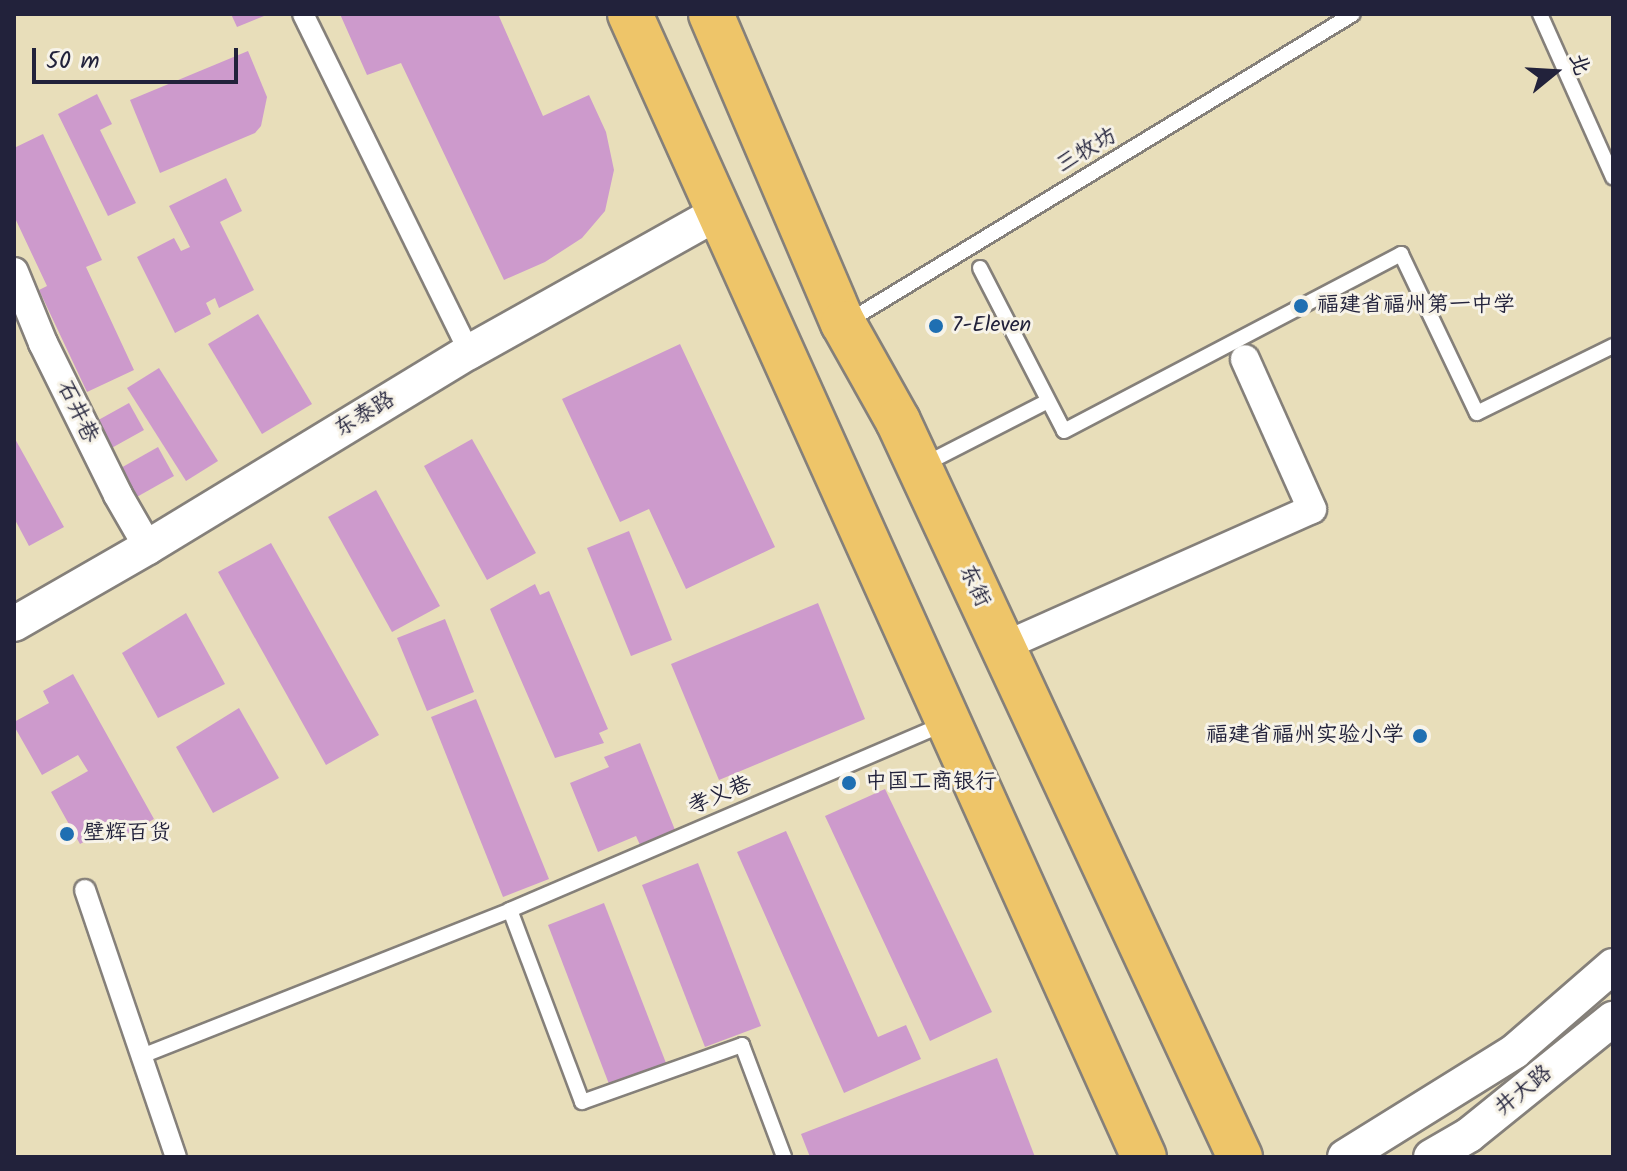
<!DOCTYPE html>
<html>
<head>
<meta charset="utf-8">
<style>
  body { margin:0 }
  #map { position:relative; width:1627px; height:1171px; overflow:hidden; background:#e8deba; font-family:Kalam,"LXGW WenKai TC",sans-serif }
  div>[style] { position:absolute }
  [style*='--x'] { left:calc(var(--x)*1px); top:calc(var(--y)*1px); width:calc(var(--w)*1px); rotate:calc(var(--a)*1deg) }
  .building>* { inset:0; background:#cd9acc }
  .roads { filter:drop-shadow(2px 0 #85807a) drop-shadow(-2px 0 #85807a) drop-shadow(0 2px #85807a) drop-shadow(0 -2px #85807a) }
  .service>* { height:14px; margin:-7px; padding:0 7px; transform-origin:7px; border-radius:7px; background:#fff }
  .pedestrian>* { height:20px; margin:-10px; padding:0 10px; transform-origin:10px; border-radius:10px; background:#fff }
  .minor>* { height:28px; margin:-14px; padding:0 14px; transform-origin:14px; border-radius:14px; background:#fff }
  .tertiary>* { height:34px; margin:-17px; padding:0 17px; transform-origin:17px; border-radius:17px; background:#fff }
  .primary>* { height:44px; margin:-22px; padding:0 22px; transform-origin:22px; border-radius:22px; background:#eec569 }
  .dots>* { width:22px; height:22px; translate:-50% -50%; box-sizing:border-box; border:4px solid #f7f3e8; border-radius:50% }
  span { translate:-50% -50%; white-space:nowrap; text-align:center; line-height:1.15; -webkit-text-stroke:6px #f7f3e8; paint-order:stroke }
  .street-label { font-size:22px; color:#22223b }
  .poi-label { font-size:22px; color:#22223b }
  .left { translate:0 -50%; text-align:left }
  .right { translate:-100% -50%; text-align:right }
  .frame { position:absolute; inset:0; border:16px solid #22223b; pointer-events:none }
  .north { position:absolute; left:1515px; top:32px; width:80px; height:80px; -webkit-text-stroke:6px #f7f3e8; paint-order:stroke; rotate:72deg; font-size:22px; font-weight:700; line-height:32px; text-align:center; color:#22223b }
  .north::after { content:''; display:block; margin:auto; width:28px; height:36px; background:#22223b; clip-path:polygon(50% 0,100% 100%,50% 72%,0 100%) }
  .scale { position:absolute; left:32px; top:48px; width:206px; height:36px; box-sizing:border-box; border:4px solid #22223b; border-top:0; padding-left:10px; font-size:24px; line-height:28px; white-space:nowrap; color:#22223b; -webkit-text-stroke:6px #f7f3e8; paint-order:stroke }
</style>
</head>
<body>
<div id="map">
  <div class="building">
    <div style="clip-path:polygon(231px 14px,269px 14px,237px 27px)"></div>
    <div style="clip-path:polygon(340px 14px,498px 14px,543px 116px,589px 95px,606px 132px,614px 170px,605px 211px,582px 238px,545px 262px,504px 280px,401px 63px,367px 75px)"></div>
    <div style="clip-path:polygon(248px 51px,267px 97px,261px 126px,255px 133px,160px 173px,130px 100px)"></div>
    <div style="clip-path:polygon(97px 94px,112px 124px,100px 130px,136px 203px,108px 216px,58px 114px)"></div>
    <div style="clip-path:polygon(43px 134px,102px 260px,86px 267px,134px 370px,87px 392px,39px 290px,47px 286px,14px 216px,14px 148px)"></div>
    <div style="clip-path:polygon(226px 178px,242px 211px,220px 222px,254px 290px,219px 308px,215px 298px,206px 303px,211px 314px,175px 333px,137px 257px,174px 238px,181px 251px,190px 247px,169px 206px)"></div>
    <div style="clip-path:polygon(258px 314px,312px 404px,262px 434px,208px 344px)"></div>
    <div style="clip-path:polygon(680px 344px,775px 547px,686px 589px,649px 509px,620px 522px,562px 399px)"></div>
    <div style="clip-path:polygon(159px 368px,218px 461px,186px 481px,127px 388px)"></div>
    <div style="clip-path:polygon(129px 403px,144px 430px,108px 450px,93px 423px)"></div>
    <div style="clip-path:polygon(14px 437px,64px 527px,29px 546px,14px 518px)"></div>
    <div style="clip-path:polygon(472px 439px,536px 553px,487px 580px,424px 466px)"></div>
    <div style="clip-path:polygon(158px 447px,174px 476px,135px 498px,119px 469px)"></div>
    <div style="clip-path:polygon(376px 490px,440px 606px,392px 632px,328px 517px)"></div>
    <div style="clip-path:polygon(629px 531px,672px 640px,631px 656px,587px 548px)"></div>
    <div style="clip-path:polygon(271px 543px,379px 735px,326px 765px,218px 572px)"></div>
    <div style="clip-path:polygon(535px 584px,540px 595px,549px 591px,608px 729px,599px 733px,604px 743px,555px 758px,490px 609px)"></div>
    <div style="clip-path:polygon(818px 603px,865px 719px,719px 780px,671px 664px)"></div>
    <div style="clip-path:polygon(186px 613px,225px 684px,158px 718px,122px 653px)"></div>
    <div style="clip-path:polygon(445px 619px,474px 692px,427px 711px,397px 638px)"></div>
    <div style="clip-path:polygon(73px 674px,154px 819px,123px 836px,117px 824px,80px 844px,51px 792px,88px 771px,78px 755px,42px 775px,14px 726px,14px 722px,49px 703px,43px 691px)"></div>
    <div style="clip-path:polygon(476px 699px,549px 879px,503px 897px,431px 717px)"></div>
    <div style="clip-path:polygon(239px 708px,279px 778px,213px 813px,176px 747px)"></div>
    <div style="clip-path:polygon(640px 743px,675px 830px,640px 845px,636px 836px,598px 852px,570px 783px,609px 767px,604px 757px)"></div>
    <div style="clip-path:polygon(885px 789px,992px 1012px,930px 1041px,825px 816px)"></div>
    <div style="clip-path:polygon(786px 831px,878px 1037px,906px 1025px,921px 1059px,844px 1093px,737px 852px)"></div>
    <div style="clip-path:polygon(698px 863px,761px 1026px,705px 1047px,642px 885px)"></div>
    <div style="clip-path:polygon(604px 903px,666px 1063px,609px 1084px,548px 925px)"></div>
    <div style="clip-path:polygon(997px 1058px,1035px 1157px,810px 1157px,801px 1134px)"></div>
  </div>
  <div class="roads">
    <div class="service">
      <div style="--x:1540;--y:14;--w:179;--a:65.9"></div>
      <div style="--x:980;--y:268;--w:183;--a:62.7"></div>
      <div style="--x:1064;--y:431;--w:381;--a:-27.7"></div>
      <div style="--x:1401;--y:254;--w:176;--a:64.5"></div>
      <div style="--x:1477;--y:413;--w:152;--a:-26.2"></div>
      <div style="--x:847;--y:322;--w:592;--a:-31.33"></div>
      <div style="--x:923;--y:465;--w:140;--a:-27.1"></div>
      <div style="--x:510;--y:910;--w:205;--a:69.4"></div>
      <div style="--x:582;--y:1102;--w:170;--a:-19.6"></div>
      <div style="--x:742;--y:1045;--w:120;--a:69.4"></div>
      <div style="--x:142;--y:1056;--w:396;--a:-21.6"></div>
      <div style="--x:510;--y:910;--w:472;--a:-23.2"></div>
    </div>
    <div class="pedestrian">
      <div style="--x:303;--y:14;--w:377;--a:63.8"></div>
      <div style="--x:85;--y:890;--w:282;--a:71.2"></div>
    </div>
    <div class="minor">
      <div style="--x:14;--y:272;--w:77;--a:67.8"></div>
      <div style="--x:43;--y:343;--w:169;--a:63.7"></div>
      <div style="--x:118;--y:495;--w:60;--a:60"></div>
      <div style="--x:1002;--y:647;--w:339;--a:-24"></div>
      <div style="--x:1312;--y:509;--w:164;--a:-114.1"></div>
    </div>
    <div class="tertiary">
      <div style="--x:14;--y:624;--w:155;--a:-29.9"></div>
      <div style="--x:148;--y:547;--w:376;--a:-31.3"></div>
      <div style="--x:469;--y:352;--w:287;--a:-29.2"></div>
      <div style="--x:1345;--y:1157;--w:200;--a:-31.9"></div>
      <div style="--x:1515;--y:1051;--w:130;--a:-40.9"></div>
      <div style="--x:1431;--y:1157;--w:44;--a:-30.1"></div>
      <div style="--x:1469;--y:1135;--w:185;--a:-38.9"></div>
    </div>
    <div class="primary">
      <div style="--x:630;--y:14;--w:1253;--a:65.79"></div>
      <div style="--x:711;--y:14;--w:336;--a:66.9"></div>
      <div style="--x:843;--y:323;--w:112;--a:60.7"></div>
      <div style="--x:898;--y:421;--w:812;--a:65.08"></div>
    </div>
  </div>
  <div class="dots">
    <div style="left:1301px;top:306px;background:#1f6fb2"></div>
    <div style="left:936px;top:326px;background:#1f6fb2"></div>
    <div style="left:1420px;top:736px;background:#1f6fb2"></div>
    <div style="left:849px;top:783px;background:#1f6fb2"></div>
    <div style="left:67px;top:834px;background:#1f6fb2"></div>
  </div>
  <div class="street-label">
    <span style="left:1087px;top:151px;rotate:-31deg">三牧坊</span>
    <span style="left:77px;top:412px;rotate:64deg">石井巷</span>
    <span style="left:365px;top:415px;rotate:-31deg">东泰路</span>
    <span style="left:974px;top:586px;rotate:65deg">东街</span>
    <span style="left:720px;top:796px;rotate:-23deg">孝义巷</span>
    <span style="left:1524px;top:1091px;rotate:-39deg">井大路</span>
  </div>
  <div class="poi-label">
    <span class="left" style="left:1317px;top:306px">福建省福州第一中学</span>
    <span class="left" style="left:952px;top:326px">7-Eleven</span>
    <span class="right" style="left:1404px;top:736px">福建省福州实验小学</span>
    <span class="left" style="left:865px;top:783px">中国工商银行</span>
    <span class="left" style="left:83px;top:834px">壁辉百货</span>
  </div>
  <div class="frame"></div>
  <div class="north">北</div>
  <div class="scale">50 m</div>
</div>
</body>
</html>
